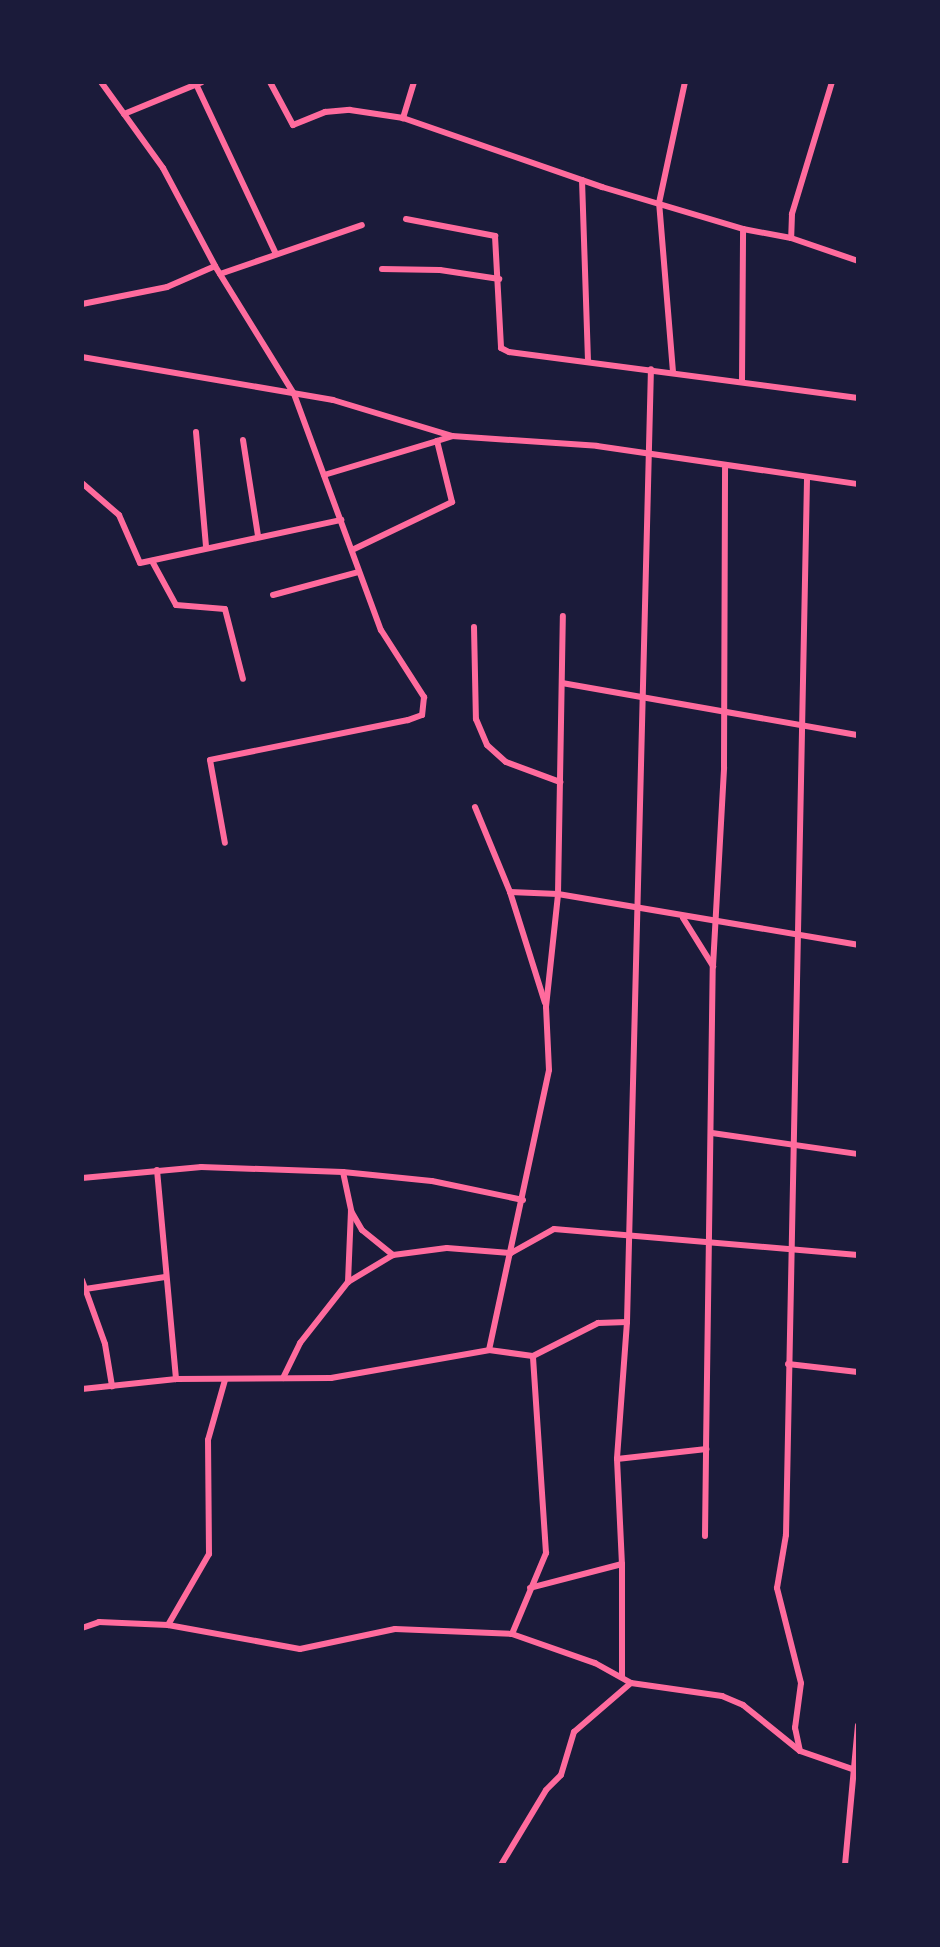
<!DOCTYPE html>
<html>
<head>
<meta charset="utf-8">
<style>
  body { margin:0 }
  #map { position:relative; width:940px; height:1947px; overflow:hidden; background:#1b1b3a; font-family:"Noto Serif",serif }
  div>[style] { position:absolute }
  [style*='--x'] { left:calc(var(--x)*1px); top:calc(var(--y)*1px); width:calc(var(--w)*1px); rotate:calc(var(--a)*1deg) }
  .minor>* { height:6px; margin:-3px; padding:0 3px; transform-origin:3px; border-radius:3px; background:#ff6b9d }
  span { translate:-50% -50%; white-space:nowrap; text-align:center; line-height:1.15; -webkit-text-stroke:8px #1b1b3a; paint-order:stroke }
  .frame { position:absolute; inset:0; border:84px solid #1b1b3a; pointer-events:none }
</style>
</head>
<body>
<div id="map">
  <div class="minor">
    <div style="--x:101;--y:82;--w:106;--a:54.2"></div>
    <div style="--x:163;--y:168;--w:111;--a:62"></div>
    <div style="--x:215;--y:266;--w:150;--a:58.3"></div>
    <div style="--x:294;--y:394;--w:252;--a:69.8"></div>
    <div style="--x:381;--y:630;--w:80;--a:57.3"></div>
    <div style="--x:424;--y:697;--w:18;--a:96"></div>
    <div style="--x:422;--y:715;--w:15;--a:160"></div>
    <div style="--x:408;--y:720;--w:202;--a:168.6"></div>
    <div style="--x:210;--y:760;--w:84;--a:79.8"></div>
    <div style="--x:270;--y:82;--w:49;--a:61.9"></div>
    <div style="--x:293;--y:125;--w:35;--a:-22"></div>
    <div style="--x:325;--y:112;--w:25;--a:-5"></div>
    <div style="--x:350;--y:110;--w:54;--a:8.6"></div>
    <div style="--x:414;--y:82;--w:38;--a:107"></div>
    <div style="--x:403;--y:118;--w:211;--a:19.1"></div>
    <div style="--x:602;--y:187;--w:147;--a:16.6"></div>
    <div style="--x:743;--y:229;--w:49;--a:10.6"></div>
    <div style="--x:832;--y:82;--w:138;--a:106.9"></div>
    <div style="--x:792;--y:214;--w:24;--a:92"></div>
    <div style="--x:791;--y:238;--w:71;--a:18.9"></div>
    <div style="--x:196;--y:84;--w:188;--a:64.8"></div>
    <div style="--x:124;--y:114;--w:84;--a:-22.3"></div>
    <div style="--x:582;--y:180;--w:181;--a:88.1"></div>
    <div style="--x:406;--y:219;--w:91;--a:10.8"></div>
    <div style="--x:495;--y:236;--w:112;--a:86.9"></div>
    <div style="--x:501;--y:348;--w:9;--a:27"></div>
    <div style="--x:509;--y:352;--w:352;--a:7.5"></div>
    <div style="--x:382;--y:269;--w:58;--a:1"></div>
    <div style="--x:440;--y:270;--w:60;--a:8.7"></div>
    <div style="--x:220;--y:274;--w:150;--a:-19"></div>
    <div style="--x:82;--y:304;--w:87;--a:-11.3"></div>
    <div style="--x:167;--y:287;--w:52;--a:-23.6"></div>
    <div style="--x:82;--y:357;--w:255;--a:9.7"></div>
    <div style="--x:333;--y:400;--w:124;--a:16.8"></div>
    <div style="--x:452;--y:436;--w:145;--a:3.9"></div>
    <div style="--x:597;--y:446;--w:264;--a:8.3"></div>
    <div style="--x:673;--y:372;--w:170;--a:-94.7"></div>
    <div style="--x:659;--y:203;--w:124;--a:-77.9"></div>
    <div style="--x:742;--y:382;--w:153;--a:-89.6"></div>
    <div style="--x:196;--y:432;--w:115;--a:85"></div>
    <div style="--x:243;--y:440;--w:97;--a:81.1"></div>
    <div style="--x:324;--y:475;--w:118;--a:-16.7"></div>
    <div style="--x:82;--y:483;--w:49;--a:40.9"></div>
    <div style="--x:119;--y:515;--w:52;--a:66.4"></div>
    <div style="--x:140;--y:563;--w:206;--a:-12.1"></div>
    <div style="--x:352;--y:550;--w:111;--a:-25.6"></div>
    <div style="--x:452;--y:502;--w:63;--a:-103.8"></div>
    <div style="--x:437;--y:441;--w:16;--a:-18"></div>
    <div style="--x:152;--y:561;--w:50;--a:61.4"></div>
    <div style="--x:176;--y:605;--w:49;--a:4.7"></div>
    <div style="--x:225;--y:609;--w:72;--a:75.6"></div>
    <div style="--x:273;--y:595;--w:89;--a:-15"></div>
    <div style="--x:474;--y:627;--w:92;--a:88.8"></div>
    <div style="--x:476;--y:719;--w:28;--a:67"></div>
    <div style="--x:487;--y:745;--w:25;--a:42"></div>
    <div style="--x:506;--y:762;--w:58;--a:20.3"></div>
    <div style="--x:562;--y:683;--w:301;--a:10"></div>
    <div style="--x:475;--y:807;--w:92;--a:67.6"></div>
    <div style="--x:510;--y:892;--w:116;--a:72.5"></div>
    <div style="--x:510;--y:892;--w:48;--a:2.4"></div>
    <div style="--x:558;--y:894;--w:304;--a:9.6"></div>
    <div style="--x:683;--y:918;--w:57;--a:58"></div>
    <div style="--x:712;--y:1133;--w:148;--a:8.2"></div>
    <div style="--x:157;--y:1170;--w:210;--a:84.8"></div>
    <div style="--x:343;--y:1172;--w:40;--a:78"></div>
    <div style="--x:351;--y:1211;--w:22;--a:60"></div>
    <div style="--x:362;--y:1230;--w:40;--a:39"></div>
    <div style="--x:82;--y:1178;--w:120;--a:-5.3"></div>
    <div style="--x:201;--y:1167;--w:142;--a:2"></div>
    <div style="--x:343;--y:1172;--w:89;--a:5.8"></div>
    <div style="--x:432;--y:1181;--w:93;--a:11.8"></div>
    <div style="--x:82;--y:1280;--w:68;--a:70.2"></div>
    <div style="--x:105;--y:1344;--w:43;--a:80.5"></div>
    <div style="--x:348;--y:1282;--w:71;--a:-87.6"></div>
    <div style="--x:85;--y:1289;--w:81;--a:-8.5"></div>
    <div style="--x:627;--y:1322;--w:953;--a:-88.56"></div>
    <div style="--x:489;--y:1350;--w:286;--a:-77.9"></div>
    <div style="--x:549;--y:1070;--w:63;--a:-92.7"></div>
    <div style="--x:546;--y:1007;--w:114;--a:-83.9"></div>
    <div style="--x:558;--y:894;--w:278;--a:-89"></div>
    <div style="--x:788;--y:1364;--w:70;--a:6.5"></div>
    <div style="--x:283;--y:1378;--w:39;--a:-64"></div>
    <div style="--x:300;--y:1343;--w:78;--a:-51.8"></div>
    <div style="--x:348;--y:1282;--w:52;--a:-31"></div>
    <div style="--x:393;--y:1255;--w:54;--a:-7.4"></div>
    <div style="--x:447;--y:1248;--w:64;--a:4.5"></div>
    <div style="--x:511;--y:1253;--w:49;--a:-29.2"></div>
    <div style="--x:554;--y:1229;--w:305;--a:4.9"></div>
    <div style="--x:82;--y:1389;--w:95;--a:-6.1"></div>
    <div style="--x:176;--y:1379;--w:155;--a:-0.4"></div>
    <div style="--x:331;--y:1378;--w:160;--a:-10"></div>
    <div style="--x:489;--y:1350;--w:44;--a:7.8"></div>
    <div style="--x:533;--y:1356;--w:73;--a:-26.9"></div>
    <div style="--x:598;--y:1323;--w:29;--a:-2"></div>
    <div style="--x:627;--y:1322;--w:137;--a:94.2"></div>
    <div style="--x:617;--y:1459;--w:105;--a:87.3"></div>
    <div style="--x:622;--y:1564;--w:95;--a:165.4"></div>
    <div style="--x:617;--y:1459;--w:90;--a:-6.4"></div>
    <div style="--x:706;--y:1449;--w:483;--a:-89.2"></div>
    <div style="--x:713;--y:966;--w:199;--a:-86.8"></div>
    <div style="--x:724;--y:767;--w:299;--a:-89.8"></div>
    <div style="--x:705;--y:1536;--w:87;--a:-89.3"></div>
    <div style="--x:622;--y:1564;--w:112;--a:90"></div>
    <div style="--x:168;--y:1625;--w:82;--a:-60"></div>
    <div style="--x:209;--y:1554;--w:114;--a:-90.5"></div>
    <div style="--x:208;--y:1440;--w:62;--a:-74.2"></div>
    <div style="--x:82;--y:1628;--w:18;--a:-19"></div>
    <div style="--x:99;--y:1622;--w:69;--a:2.5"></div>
    <div style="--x:168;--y:1625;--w:134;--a:10.3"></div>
    <div style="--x:300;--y:1649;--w:97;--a:-11.9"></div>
    <div style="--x:395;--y:1629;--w:117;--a:2.4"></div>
    <div style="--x:512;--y:1634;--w:88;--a:-67.2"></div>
    <div style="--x:546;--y:1553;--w:197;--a:-93.8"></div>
    <div style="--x:512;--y:1634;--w:88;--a:19.3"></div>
    <div style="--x:595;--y:1663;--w:41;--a:29.1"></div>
    <div style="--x:631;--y:1683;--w:92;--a:8.1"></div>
    <div style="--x:722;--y:1696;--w:23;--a:23"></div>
    <div style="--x:743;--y:1705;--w:73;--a:38.9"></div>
    <div style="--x:800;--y:1751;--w:61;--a:19"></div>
    <div style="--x:800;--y:1751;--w:24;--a:-102"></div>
    <div style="--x:795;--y:1728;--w:45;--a:-82.4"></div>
    <div style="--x:801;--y:1683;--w:98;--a:-104.2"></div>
    <div style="--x:777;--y:1588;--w:54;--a:-80.4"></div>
    <div style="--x:786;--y:1535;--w:1057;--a:-88.86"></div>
    <div style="--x:501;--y:1865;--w:87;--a:-59"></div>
    <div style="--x:546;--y:1790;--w:21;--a:-45"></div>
    <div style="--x:561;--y:1775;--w:45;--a:-73.2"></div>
    <div style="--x:574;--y:1732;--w:75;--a:-40.7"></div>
    <div style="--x:845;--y:1865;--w:140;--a:-84.7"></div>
  </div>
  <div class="frame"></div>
</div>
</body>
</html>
